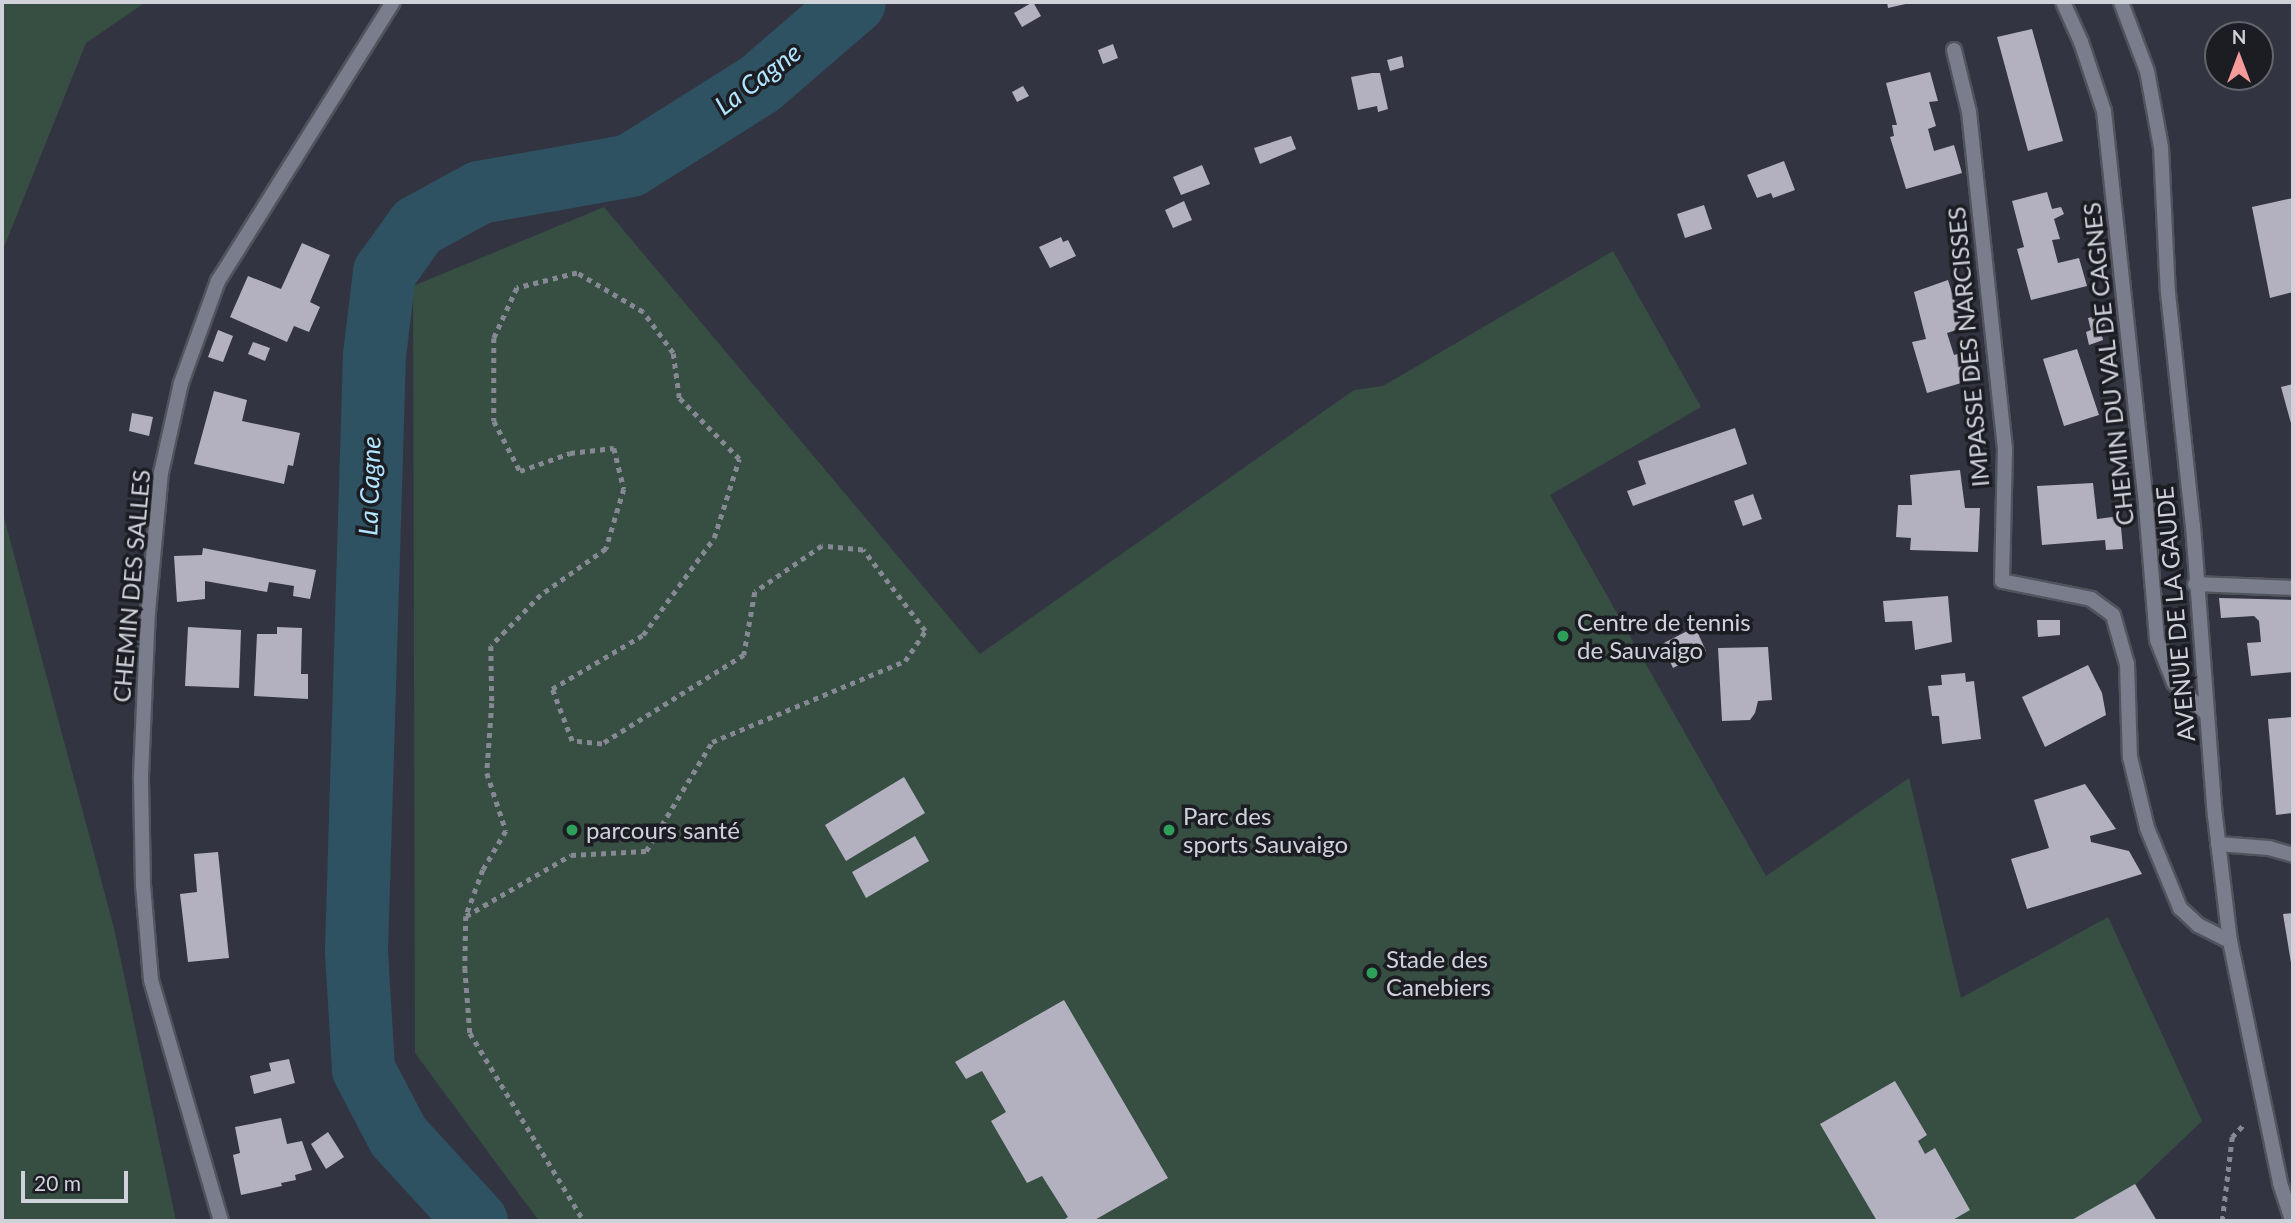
<!DOCTYPE html>
<html>
<head>
<meta charset="utf-8">
<style>
  body { margin:0 }
  #map { position:relative; width:2295px; height:1223px; overflow:hidden; background:#323541; font-family:Lato,sans-serif }
  div>[style] { position:absolute }
  [style*='--x'] { left:calc(var(--x)*1px); top:calc(var(--y)*1px); width:calc(var(--w)*1px); rotate:calc(var(--a)*1deg) }
  .green>* { inset:0; background:#374e43 }
  .river>* { height:63px; margin:-31.5px; padding:0 31.5px; transform-origin:31.5px; border-radius:31.5px; background:#2e5262 }
  .building>* { inset:0; background:#b3b0bf }
  .path>* { height:4.5px; margin-top:-2.25px; transform-origin:0; background:repeating-linear-gradient(90deg,#868993 0 5px,transparent 0 10px) }
  .roads { filter:drop-shadow(2px 0 #51535d) drop-shadow(-2px 0 #51535d) drop-shadow(0 2px #51535d) drop-shadow(0 -2px #51535d) }
  .service>* { height:14px; margin:-7px; padding:0 7px; transform-origin:7px; border-radius:7px; background:#7a7d8b }
  .minor>* { height:14px; margin:-7px; padding:0 7px; transform-origin:7px; border-radius:7px; background:#7a7d8b }
  .tertiary>* { height:14px; margin:-7px; padding:0 7px; transform-origin:7px; border-radius:7px; background:#7a7d8b }
  .dots>* { width:19px; height:19px; translate:-50% -50%; box-sizing:border-box; border:4px solid #1c1d22; border-radius:50% }
  span { translate:-50% -50%; white-space:nowrap; text-align:center; line-height:1.15; -webkit-text-stroke:7px #1c1d22; paint-order:stroke }
  .street-label { font-size:24px; color:#d0d2da }
  .poi-label { font-size:24px; color:#d0d2da }
  .left { translate:0 -50%; text-align:left }
  .water-label { font-size:26px; color:#b1e4fe; font-style:italic }
  .frame { position:absolute; inset:0; border:4px solid #d0d2da; pointer-events:none }
  .north { position:absolute; left:2204px; top:21px; width:70px; height:70px; box-sizing:border-box; background:#1c1d22; border:2px solid #64656c; border-radius:50%; rotate:0deg; font-size:19px; font-weight:700; line-height:28px; text-align:center; color:#d0d2da }
  .north::after { content:''; display:block; margin:auto; width:24px; height:32px; background:#f59b99; clip-path:polygon(50% 0,100% 100%,50% 72%,0 100%) }
  .scale { position:absolute; left:21px; top:1171px; width:107px; height:32px; box-sizing:border-box; border:4px solid #d0d2da; border-top:0; padding-left:9px; font-size:21px; line-height:24px; white-space:nowrap; color:#d0d2da; -webkit-text-stroke:5px #1c1d22; paint-order:stroke }
</style>
</head>
<body>
<div id="map">
  <div class="green">
    <div style="clip-path:polygon(2px 2px,146px 2px,86px 43px,2px 252px)"></div>
    <div style="clip-path:polygon(604px 207px,980px 654px,1354px 390px,1383px 386px,1613px 251px,1701px 407px,1550px 495px,1766px 876px,1909px 778px,1961px 998px,2108px 917px,2202px 1121px,2136px 1184px,2157px 1221px,539px 1221px,415px 1053px,413px 286px)"></div>
    <div style="clip-path:polygon(2px 510px,114px 928px,176px 1221px,2px 1221px)"></div>
  </div>
  <div class="river">
    <div style="--x:476;--y:1221;--w:115;--a:-132.5"></div>
    <div style="--x:398;--y:1136;--w:76;--a:-117.6"></div>
    <div style="--x:363;--y:1069;--w:119;--a:-93.4"></div>
    <div style="--x:356;--y:950;--w:595;--a:-88.27"></div>
    <div style="--x:374;--y:355;--w:84;--a:-83.1"></div>
    <div style="--x:384;--y:272;--w:57;--a:-54.3"></div>
    <div style="--x:417;--y:226;--w:71;--a:-28.7"></div>
    <div style="--x:479;--y:192;--w:153;--a:-10.1"></div>
    <div style="--x:630;--y:165;--w:154;--a:-32.2"></div>
    <div style="--x:760;--y:83;--w:124;--a:-40.8"></div>
  </div>
  <div class="building">
    <div style="clip-path:polygon(1033px 2px,1041px 16px,1022px 27px,1014px 13px)"></div>
    <div style="clip-path:polygon(1887px 2px,1910px 2px,1910px 3px,1888px 8px)"></div>
    <div style="clip-path:polygon(2032px 29px,2063px 141px,2028px 151px,1997px 37px)"></div>
    <div style="clip-path:polygon(1113px 44px,1118px 58px,1103px 64px,1098px 50px)"></div>
    <div style="clip-path:polygon(1402px 56px,1404px 67px,1390px 71px,1387px 60px)"></div>
    <div style="clip-path:polygon(1930px 72px,1938px 101px,1929px 102px,1936px 126px,1928px 129px,1934px 151px,1954px 145px,1962px 173px,1906px 189px,1890px 137px,1894px 136px,1892px 125px,1897px 125px,1886px 83px)"></div>
    <div style="clip-path:polygon(1372px 73px,1380px 73px,1388px 109px,1378px 112px,1377px 106px,1358px 110px,1351px 77px)"></div>
    <div style="clip-path:polygon(1023px 86px,1029px 96px,1017px 102px,1012px 92px)"></div>
    <div style="clip-path:polygon(1291px 136px,1296px 149px,1260px 164px,1254px 148px)"></div>
    <div style="clip-path:polygon(1784px 161px,1795px 190px,1773px 198px,1771px 193px,1757px 198px,1747px 175px)"></div>
    <div style="clip-path:polygon(1202px 165px,1210px 184px,1181px 195px,1173px 177px)"></div>
    <div style="clip-path:polygon(2047px 192px,2052px 209px,2061px 207px,2064px 214px,2054px 219px,2060px 239px,2052px 240px,2058px 263px,2079px 258px,2087px 286px,2031px 300px,2017px 249px,2024px 247px,2012px 201px)"></div>
    <div style="clip-path:polygon(2293px 198px,2293px 292px,2270px 298px,2252px 207px)"></div>
    <div style="clip-path:polygon(1184px 201px,1192px 220px,1173px 228px,1165px 210px)"></div>
    <div style="clip-path:polygon(1704px 205px,1712px 229px,1685px 238px,1677px 214px)"></div>
    <div style="clip-path:polygon(1061px 237px,1063px 242px,1068px 240px,1076px 256px,1050px 268px,1039px 247px)"></div>
    <div style="clip-path:polygon(302px 243px,330px 255px,310px 302px,320px 307px,309px 332px,294px 326px,287px 342px,230px 317px,248px 276px,281px 289px)"></div>
    <div style="clip-path:polygon(1948px 280px,1963px 328px,1947px 333px,1954px 355px,1974px 349px,1982px 377px,1927px 393px,1912px 342px,1926px 339px,1914px 292px)"></div>
    <div style="clip-path:polygon(2101px 315px,2105px 326px,2100px 328px,2103px 340px,2089px 345px,2086px 332px,2091px 330px,2088px 318px)"></div>
    <div style="clip-path:polygon(218px 330px,233px 336px,223px 362px,208px 357px)"></div>
    <div style="clip-path:polygon(253px 342px,270px 348px,265px 361px,248px 354px)"></div>
    <div style="clip-path:polygon(2077px 349px,2099px 415px,2064px 426px,2043px 359px)"></div>
    <div style="clip-path:polygon(2293px 384px,2293px 427px,2292px 427px,2281px 387px)"></div>
    <div style="clip-path:polygon(214px 391px,247px 400px,242px 421px,300px 433px,293px 466px,288px 465px,284px 484px,194px 464px)"></div>
    <div style="clip-path:polygon(132px 413px,153px 417px,149px 436px,129px 431px)"></div>
    <div style="clip-path:polygon(1735px 428px,1747px 464px,1633px 506px,1627px 491px,1646px 484px,1638px 461px)"></div>
    <div style="clip-path:polygon(1960px 470px,1965px 508px,1980px 508px,1978px 552px,1910px 550px,1911px 538px,1896px 537px,1898px 505px,1912px 505px,1910px 475px)"></div>
    <div style="clip-path:polygon(2093px 483px,2097px 519px,2120px 516px,2123px 549px,2106px 550px,2105px 540px,2042px 545px,2037px 486px)"></div>
    <div style="clip-path:polygon(1753px 494px,1762px 519px,1743px 526px,1734px 501px)"></div>
    <div style="clip-path:polygon(203px 548px,316px 570px,310px 599px,293px 596px,294px 586px,269px 582px,267px 592px,205px 581px,205px 599px,177px 602px,174px 556px,202px 555px)"></div>
    <div style="clip-path:polygon(1948px 596px,1952px 642px,1915px 650px,1912px 621px,1885px 622px,1883px 601px)"></div>
    <div style="clip-path:polygon(2219px 598px,2293px 600px,2293px 672px,2251px 676px,2247px 643px,2261px 642px,2259px 621px,2254px 616px,2221px 618px)"></div>
    <div style="clip-path:polygon(2037px 620px,2060px 620px,2060px 635px,2038px 637px)"></div>
    <div style="clip-path:polygon(188px 627px,241px 630px,239px 688px,185px 686px)"></div>
    <div style="clip-path:polygon(277px 627px,302px 628px,301px 674px,308px 674px,308px 699px,254px 696px,257px 634px,277px 634px)"></div>
    <div style="clip-path:polygon(1695px 627px,1706px 651px,1673px 668px,1662px 644px)"></div>
    <div style="clip-path:polygon(1768px 647px,1772px 700px,1758px 701px,1755px 713px,1750px 720px,1722px 721px,1718px 648px)"></div>
    <div style="clip-path:polygon(2088px 665px,2102px 693px,2106px 715px,2045px 747px,2022px 697px)"></div>
    <div style="clip-path:polygon(1965px 673px,1966px 682px,1974px 681px,1981px 739px,1942px 744px,1939px 716px,1932px 716px,1928px 686px,1942px 685px,1941px 675px)"></div>
    <div style="clip-path:polygon(2293px 717px,2293px 813px,2276px 815px,2268px 719px)"></div>
    <div style="clip-path:polygon(904px 777px,925px 813px,846px 861px,825px 825px)"></div>
    <div style="clip-path:polygon(2085px 784px,2116px 829px,2090px 836px,2091px 842px,2129px 851px,2142px 874px,2027px 909px,2011px 859px,2049px 848px,2034px 800px)"></div>
    <div style="clip-path:polygon(915px 836px,929px 861px,866px 898px,852px 872px)"></div>
    <div style="clip-path:polygon(218px 852px,229px 958px,188px 962px,180px 894px,197px 892px,194px 854px)"></div>
    <div style="clip-path:polygon(2293px 913px,2293px 969px,2292px 969px,2283px 914px)"></div>
    <div style="clip-path:polygon(1064px 1000px,1168px 1178px,1093px 1221px,1062px 1221px,1068px 1217px,1042px 1176px,1027px 1183px,991px 1121px,1006px 1112px,982px 1071px,966px 1079px,955px 1062px)"></div>
    <div style="clip-path:polygon(289px 1059px,295px 1083px,254px 1094px,250px 1076px,271px 1071px,269px 1063px)"></div>
    <div style="clip-path:polygon(1895px 1081px,1927px 1135px,1918px 1141px,1925px 1154px,1935px 1148px,1970px 1210px,1951px 1221px,1877px 1221px,1820px 1124px)"></div>
    <div style="clip-path:polygon(281px 1118px,287px 1144px,302px 1141px,312px 1170px,295px 1175px,296px 1180px,281px 1183px,282px 1186px,241px 1195px,233px 1155px,240px 1153px,235px 1127px)"></div>
    <div style="clip-path:polygon(328px 1132px,344px 1157px,326px 1169px,311px 1144px)"></div>
    <div style="clip-path:polygon(2135px 1184px,2157px 1221px,2070px 1221px)"></div>
  </div>
  <div class="path">
    <div style="--x:466;--y:916;--w:121;--a:-30.2"></div>
    <div style="--x:571;--y:855;--w:75;--a:-3.1"></div>
    <div style="--x:646;--y:851;--w:127;--a:-58.8"></div>
    <div style="--x:712;--y:742;--w:209;--a:-22.8"></div>
    <div style="--x:905;--y:661;--w:36;--a:-56"></div>
    <div style="--x:925;--y:631;--w:102;--a:-127.4"></div>
    <div style="--x:863;--y:550;--w:41;--a:-174.4"></div>
    <div style="--x:822;--y:546;--w:81;--a:145.5"></div>
    <div style="--x:755;--y:592;--w:64;--a:99.9"></div>
    <div style="--x:744;--y:655;--w:168;--a:147.9"></div>
    <div style="--x:602;--y:744;--w:30;--a:-174"></div>
    <div style="--x:572;--y:741;--w:56;--a:-111"></div>
    <div style="--x:552;--y:689;--w:106;--a:-30.7"></div>
    <div style="--x:643;--y:635;--w:120;--a:-53.8"></div>
    <div style="--x:714;--y:538;--w:83;--a:-72.4"></div>
    <div style="--x:739;--y:459;--w:86;--a:-134.5"></div>
    <div style="--x:679;--y:398;--w:45;--a:-97.6"></div>
    <div style="--x:673;--y:353;--w:51;--a:-126.2"></div>
    <div style="--x:643;--y:312;--w:77;--a:-149.4"></div>
    <div style="--x:577;--y:273;--w:62;--a:166"></div>
    <div style="--x:517;--y:288;--w:55;--a:114.7"></div>
    <div style="--x:494;--y:338;--w:83;--a:90"></div>
    <div style="--x:494;--y:421;--w:56;--a:62.5"></div>
    <div style="--x:520;--y:471;--w:53;--a:-19.8"></div>
    <div style="--x:570;--y:453;--w:44;--a:-6.5"></div>
    <div style="--x:614;--y:448;--w:42;--a:76.3"></div>
    <div style="--x:624;--y:489;--w:63;--a:106.7"></div>
    <div style="--x:606;--y:549;--w:80;--a:144.7"></div>
    <div style="--x:541;--y:595;--w:71;--a:134.4"></div>
    <div style="--x:491;--y:646;--w:57;--a:89"></div>
    <div style="--x:492;--y:703;--w:70;--a:94.1"></div>
    <div style="--x:487;--y:773;--w:61;--a:71.9"></div>
    <div style="--x:506;--y:831;--w:45;--a:120.5"></div>
    <div style="--x:483;--y:870;--w:49;--a:110.3"></div>
    <div style="--x:466;--y:916;--w:52;--a:91.1"></div>
    <div style="--x:465;--y:968;--w:65;--a:85.6"></div>
    <div style="--x:470;--y:1033;--w:220;--a:58.8"></div>
    <div style="--x:2222;--y:1221;--w:85;--a:-83.2"></div>
    <div style="--x:2232;--y:1137;--w:16;--a:-47"></div>
  </div>
  <div class="roads">
    <div class="service">
      <div style="--x:2195;--y:584;--w:98;--a:2.3"></div>
      <div style="--x:2218;--y:844;--w:51;--a:4.5"></div>
      <div style="--x:2269;--y:848;--w:25;--a:16"></div>
    </div>
    <div class="minor">
      <div style="--x:2063;--y:2;--w:44;--a:65.8"></div>
      <div style="--x:2081;--y:42;--w:73;--a:71.6"></div>
      <div style="--x:2104;--y:111;--w:397;--a:83.9"></div>
      <div style="--x:2146;--y:506;--w:134;--a:85.3"></div>
      <div style="--x:2157;--y:640;--w:46;--a:68.4"></div>
      <div style="--x:2174;--y:683;--w:44;--a:43.2"></div>
      <div style="--x:1954;--y:50;--w:64;--a:76.4"></div>
      <div style="--x:1969;--y:112;--w:339;--a:83.9"></div>
      <div style="--x:2005;--y:449;--w:132;--a:91.3"></div>
      <div style="--x:2002;--y:581;--w:91;--a:11.4"></div>
      <div style="--x:2091;--y:599;--w:27;--a:36"></div>
      <div style="--x:2113;--y:615;--w:51;--a:74.1"></div>
      <div style="--x:2127;--y:664;--w:93;--a:88.2"></div>
      <div style="--x:2130;--y:757;--w:73;--a:76.5"></div>
      <div style="--x:2147;--y:828;--w:87;--a:67.6"></div>
      <div style="--x:2180;--y:908;--w:25;--a:43"></div>
      <div style="--x:2198;--y:925;--w:36;--a:27"></div>
      <div style="--x:221;--y:1221;--w:251;--a:-106.2"></div>
      <div style="--x:151;--y:980;--w:95;--a:-94.8"></div>
      <div style="--x:143;--y:885;--w:109;--a:-91.1"></div>
      <div style="--x:141;--y:776;--w:164;--a:-87.6"></div>
      <div style="--x:148;--y:612;--w:140;--a:-84.7"></div>
      <div style="--x:161;--y:473;--w:92;--a:-77.5"></div>
      <div style="--x:181;--y:383;--w:109;--a:-70.1"></div>
      <div style="--x:218;--y:281;--w:329;--a:-57.9"></div>
    </div>
    <div class="tertiary">
      <div style="--x:2121;--y:2;--w:74;--a:69.4"></div>
      <div style="--x:2147;--y:71;--w:77;--a:79.6"></div>
      <div style="--x:2161;--y:147;--w:146;--a:87.3"></div>
      <div style="--x:2168;--y:293;--w:234;--a:83.9"></div>
      <div style="--x:2193;--y:526;--w:291;--a:85.7"></div>
      <div style="--x:2215;--y:816;--w:126;--a:83.2"></div>
      <div style="--x:2230;--y:941;--w:247;--a:78.3"></div>
      <div style="--x:2280;--y:1183;--w:40;--a:72"></div>
    </div>
  </div>
  <div class="dots">
    <div style="left:1563px;top:636px;background:#2e9e5b"></div>
    <div style="left:572px;top:830px;background:#2e9e5b"></div>
    <div style="left:1169px;top:830px;background:#2e9e5b"></div>
    <div style="left:1372px;top:973px;background:#2e9e5b"></div>
  </div>
  <div class="street-label">
    <span style="left:1968px;top:347px;rotate:-95deg">IMPASSE DES NARCISSES</span>
    <span style="left:2108px;top:364px;rotate:-96deg">CHEMIN DU VAL DE CAGNES</span>
    <span style="left:131px;top:586px;rotate:-85deg">CHEMIN DES SALLES</span>
    <span style="left:2175px;top:614px;rotate:-95deg">AVENUE DE LA GAUDE</span>
  </div>
  <div class="poi-label">
    <span class="left" style="left:1577px;top:636px">Centre de tennis<br>de Sauvaigo</span>
    <span class="left" style="left:1183px;top:830px">Parc des<br>sports Sauvaigo</span>
    <span class="left" style="left:586px;top:830px">parcours santé</span>
    <span class="left" style="left:1386px;top:973px">Stade des<br>Canebiers</span>
  </div>
  <div class="water-label">
    <span style="left:758px;top:79px;rotate:-37deg">La Cagne</span>
    <span style="left:370px;top:486px;rotate:-88deg">La Cagne</span>
  </div>
  <div class="frame"></div>
  <div class="north">N</div>
  <div class="scale">20 m</div>
</div>
</body>
</html>
